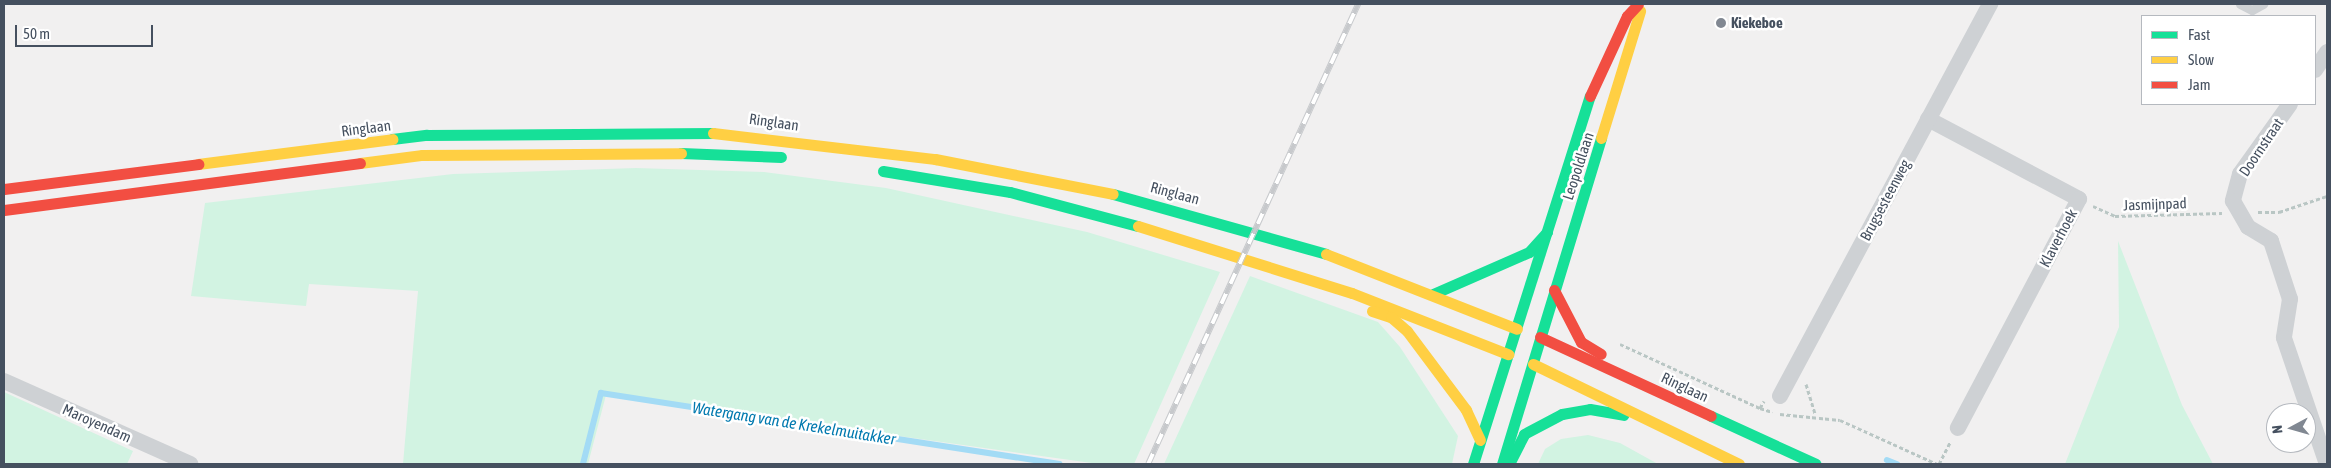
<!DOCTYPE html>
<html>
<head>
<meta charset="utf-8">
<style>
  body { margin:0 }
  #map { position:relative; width:2331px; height:468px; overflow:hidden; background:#f1f0f0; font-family:"Asap Condensed",sans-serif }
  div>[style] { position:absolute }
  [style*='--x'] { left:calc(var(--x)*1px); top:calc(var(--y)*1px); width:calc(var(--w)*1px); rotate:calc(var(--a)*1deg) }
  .green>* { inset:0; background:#d2f3e2 }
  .stream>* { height:5.5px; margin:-2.75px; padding:0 2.75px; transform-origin:2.75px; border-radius:2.75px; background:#a3dbf5 }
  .path>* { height:3px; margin-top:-1.5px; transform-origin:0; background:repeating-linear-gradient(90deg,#b9c6c4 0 4px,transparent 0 6.5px) }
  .lane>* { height:9px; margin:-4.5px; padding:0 4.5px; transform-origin:4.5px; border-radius:4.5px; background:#ced1d4 }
  .street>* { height:16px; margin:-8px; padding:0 8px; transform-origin:8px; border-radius:8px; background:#ced1d4 }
  .fast>* { height:11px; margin:-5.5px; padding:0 5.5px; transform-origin:5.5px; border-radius:5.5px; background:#16e098 }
  .slow>* { height:11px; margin:-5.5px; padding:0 5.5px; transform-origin:5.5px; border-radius:5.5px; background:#ffcf43 }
  .jam>* { height:11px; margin:-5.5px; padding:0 5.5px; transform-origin:5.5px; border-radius:5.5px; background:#f24e42 }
  .rail>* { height:5.5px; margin-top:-2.75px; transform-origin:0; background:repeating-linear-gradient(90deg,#fff 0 11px,#c7c9cc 0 22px); box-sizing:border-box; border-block:1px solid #c7c9cc }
  .dots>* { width:14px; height:14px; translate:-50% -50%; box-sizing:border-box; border:2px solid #fff; border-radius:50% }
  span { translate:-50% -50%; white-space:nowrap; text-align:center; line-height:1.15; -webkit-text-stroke:5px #fff; paint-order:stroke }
  .poi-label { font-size:15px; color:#45505f; font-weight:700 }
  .left { translate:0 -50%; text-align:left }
  .street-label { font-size:15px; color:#45505f }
  .water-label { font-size:16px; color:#0179af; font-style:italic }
  .frame { position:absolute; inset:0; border:5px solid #45505f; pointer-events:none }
  .legend { position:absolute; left:2141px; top:15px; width:175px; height:90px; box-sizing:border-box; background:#fff; border:1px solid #b5b9bf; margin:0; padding:6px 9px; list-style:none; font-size:15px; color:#45505f }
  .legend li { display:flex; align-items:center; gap:10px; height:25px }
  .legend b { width:25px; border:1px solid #b5b9bf }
  .north { position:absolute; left:2266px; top:403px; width:50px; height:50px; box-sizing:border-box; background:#fff; border:1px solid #b5b9bf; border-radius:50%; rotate:264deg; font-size:14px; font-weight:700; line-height:20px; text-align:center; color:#45505f }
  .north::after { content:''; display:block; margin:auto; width:18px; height:22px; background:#818892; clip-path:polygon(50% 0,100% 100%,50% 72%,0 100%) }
  .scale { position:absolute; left:15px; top:25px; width:138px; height:22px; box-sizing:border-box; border:2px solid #45505f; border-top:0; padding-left:6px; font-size:15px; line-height:18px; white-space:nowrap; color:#45505f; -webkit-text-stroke:4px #fff; paint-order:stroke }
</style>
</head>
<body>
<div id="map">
  <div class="green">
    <div style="clip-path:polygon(636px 168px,764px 172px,886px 188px,1087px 232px,1220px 272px,1134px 464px,1099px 464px,606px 395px,588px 464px,403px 464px,418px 291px,309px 284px,306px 306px,191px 296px,205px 203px,453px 174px)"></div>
    <div style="clip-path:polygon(2118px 241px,2182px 405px,2213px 464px,2065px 464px,2119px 327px)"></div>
    <div style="clip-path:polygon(1250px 276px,1378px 322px,1400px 347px,1458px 436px,1452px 464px,1164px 464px)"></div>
    <div style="clip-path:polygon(4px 392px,133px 451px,127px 464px,4px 464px)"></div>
    <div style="clip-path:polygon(1588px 435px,1620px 443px,1658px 464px,1538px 464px,1545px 449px,1561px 439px)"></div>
  </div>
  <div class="stream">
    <div style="--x:1887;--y:460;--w:11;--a:22"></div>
    <div style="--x:583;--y:464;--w:73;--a:-75.8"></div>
    <div style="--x:601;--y:393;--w:464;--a:8.8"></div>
  </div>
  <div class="path">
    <div style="--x:2093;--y:206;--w:24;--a:24"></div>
    <div style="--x:2115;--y:216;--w:107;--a:-1.6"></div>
    <div style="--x:2258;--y:212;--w:21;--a:0"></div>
    <div style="--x:2279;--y:212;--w:51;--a:-18.4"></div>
    <div style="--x:1620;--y:344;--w:154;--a:24.6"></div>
    <div style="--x:1760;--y:408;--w:8;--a:-60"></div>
    <div style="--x:1806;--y:384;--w:31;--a:73"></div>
    <div style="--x:1760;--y:408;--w:13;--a:18"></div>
    <div style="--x:1780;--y:414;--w:60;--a:5.7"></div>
    <div style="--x:1840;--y:420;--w:107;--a:24.4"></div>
    <div style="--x:1939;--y:464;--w:25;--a:-63"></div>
  </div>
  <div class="lane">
    <div style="--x:2240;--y:4;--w:13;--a:27"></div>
    <div style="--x:2252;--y:10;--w:13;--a:-29"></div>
  </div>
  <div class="street">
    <div style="--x:2315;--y:70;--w:22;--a:-56"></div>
    <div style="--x:2290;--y:104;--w:86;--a:125.5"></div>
    <div style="--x:2240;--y:174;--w:28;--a:105"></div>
    <div style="--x:2233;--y:201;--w:30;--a:60"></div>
    <div style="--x:2248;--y:227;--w:27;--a:31"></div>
    <div style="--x:2271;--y:241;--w:61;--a:71.9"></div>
    <div style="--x:2290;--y:299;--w:39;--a:99"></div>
    <div style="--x:2284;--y:338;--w:133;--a:71.2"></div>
    <div style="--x:1928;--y:119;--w:171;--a:27.9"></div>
    <div style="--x:2079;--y:199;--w:259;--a:117.9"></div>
    <div style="--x:4;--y:381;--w:204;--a:24"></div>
    <div style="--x:1780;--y:396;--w:445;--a:-61.8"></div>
  </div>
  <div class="fast">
    <div style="--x:392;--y:139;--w:35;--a:-7"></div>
    <div style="--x:427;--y:135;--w:286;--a:-0.4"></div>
    <div style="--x:681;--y:153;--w:100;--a:2.3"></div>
    <div style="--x:883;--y:171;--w:129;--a:9.4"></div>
    <div style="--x:1010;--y:192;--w:132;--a:14.9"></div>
    <div style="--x:1113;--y:194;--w:221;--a:15.7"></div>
    <div style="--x:1433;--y:294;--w:105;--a:-23.6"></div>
    <div style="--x:1529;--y:252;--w:27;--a:-48"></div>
    <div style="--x:1711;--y:416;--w:115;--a:24.6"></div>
    <div style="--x:1510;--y:462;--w:31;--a:-63"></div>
    <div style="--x:1524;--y:434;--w:43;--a:-27.8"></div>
    <div style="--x:1562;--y:414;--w:28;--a:-10"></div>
    <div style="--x:1590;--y:409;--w:34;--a:10"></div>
    <div style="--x:1473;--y:464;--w:386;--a:-72.4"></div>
    <div style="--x:1502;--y:464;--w:341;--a:-73.1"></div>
  </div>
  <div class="slow">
    <div style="--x:713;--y:133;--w:224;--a:6.7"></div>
    <div style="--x:935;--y:159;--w:181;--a:11.1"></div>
    <div style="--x:1601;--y:138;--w:133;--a:-72.9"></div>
    <div style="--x:360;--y:163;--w:63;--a:-7.4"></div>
    <div style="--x:422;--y:155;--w:259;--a:-0.4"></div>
    <div style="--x:198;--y:164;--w:196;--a:-7.3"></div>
    <div style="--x:1138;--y:226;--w:224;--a:17.4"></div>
    <div style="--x:1352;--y:293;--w:168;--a:21.4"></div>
    <div style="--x:1326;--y:254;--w:205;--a:21.4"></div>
    <div style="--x:1372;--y:311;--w:20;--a:18"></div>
    <div style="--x:1391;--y:317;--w:21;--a:41"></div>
    <div style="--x:1407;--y:331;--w:99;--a:53.2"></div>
    <div style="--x:1466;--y:410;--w:33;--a:65"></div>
    <div style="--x:1533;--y:364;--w:229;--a:25.9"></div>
  </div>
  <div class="jam">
    <div style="--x:1590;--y:96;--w:88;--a:-65.2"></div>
    <div style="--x:1627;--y:16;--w:16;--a:-47"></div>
    <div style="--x:4;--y:189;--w:196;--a:-7.3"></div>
    <div style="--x:4;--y:210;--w:359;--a:-7.5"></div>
    <div style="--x:1554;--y:290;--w:59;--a:62.6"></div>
    <div style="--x:1581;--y:342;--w:23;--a:31"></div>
    <div style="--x:1540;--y:337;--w:188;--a:24.8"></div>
  </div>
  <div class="rail">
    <div style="--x:1148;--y:464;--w:506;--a:-65.46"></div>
  </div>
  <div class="dots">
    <div style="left:1721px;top:23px;background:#818892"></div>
  </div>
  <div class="poi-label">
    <span class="left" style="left:1731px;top:23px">Kiekeboe</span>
  </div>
  <div class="street-label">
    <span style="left:774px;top:122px;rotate:8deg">Ringlaan</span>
    <span style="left:366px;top:128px;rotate:-7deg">Ringlaan</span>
    <span style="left:2261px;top:147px;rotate:-56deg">Doornstraat</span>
    <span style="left:1578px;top:166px;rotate:-72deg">Leopoldlaan</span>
    <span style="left:1175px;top:193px;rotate:15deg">Ringlaan</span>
    <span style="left:1885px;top:200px;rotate:-62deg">Brugsesteenweg</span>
    <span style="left:2155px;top:204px;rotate:-2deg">Jasmijnpad</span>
    <span style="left:2058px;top:238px;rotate:-62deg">Klaverhoek</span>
    <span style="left:1685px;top:387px;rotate:25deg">Ringlaan</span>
    <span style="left:97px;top:423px;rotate:24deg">Maroyendam</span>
  </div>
  <div class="water-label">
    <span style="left:794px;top:423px;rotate:9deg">Watergang van de Krekelmuitakker</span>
  </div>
  <div class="frame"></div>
  <ul class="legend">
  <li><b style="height:6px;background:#16e098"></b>Fast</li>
  <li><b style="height:6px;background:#ffcf43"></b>Slow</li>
  <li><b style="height:6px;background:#f24e42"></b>Jam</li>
  </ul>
  <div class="north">N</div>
  <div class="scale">50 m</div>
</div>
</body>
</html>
